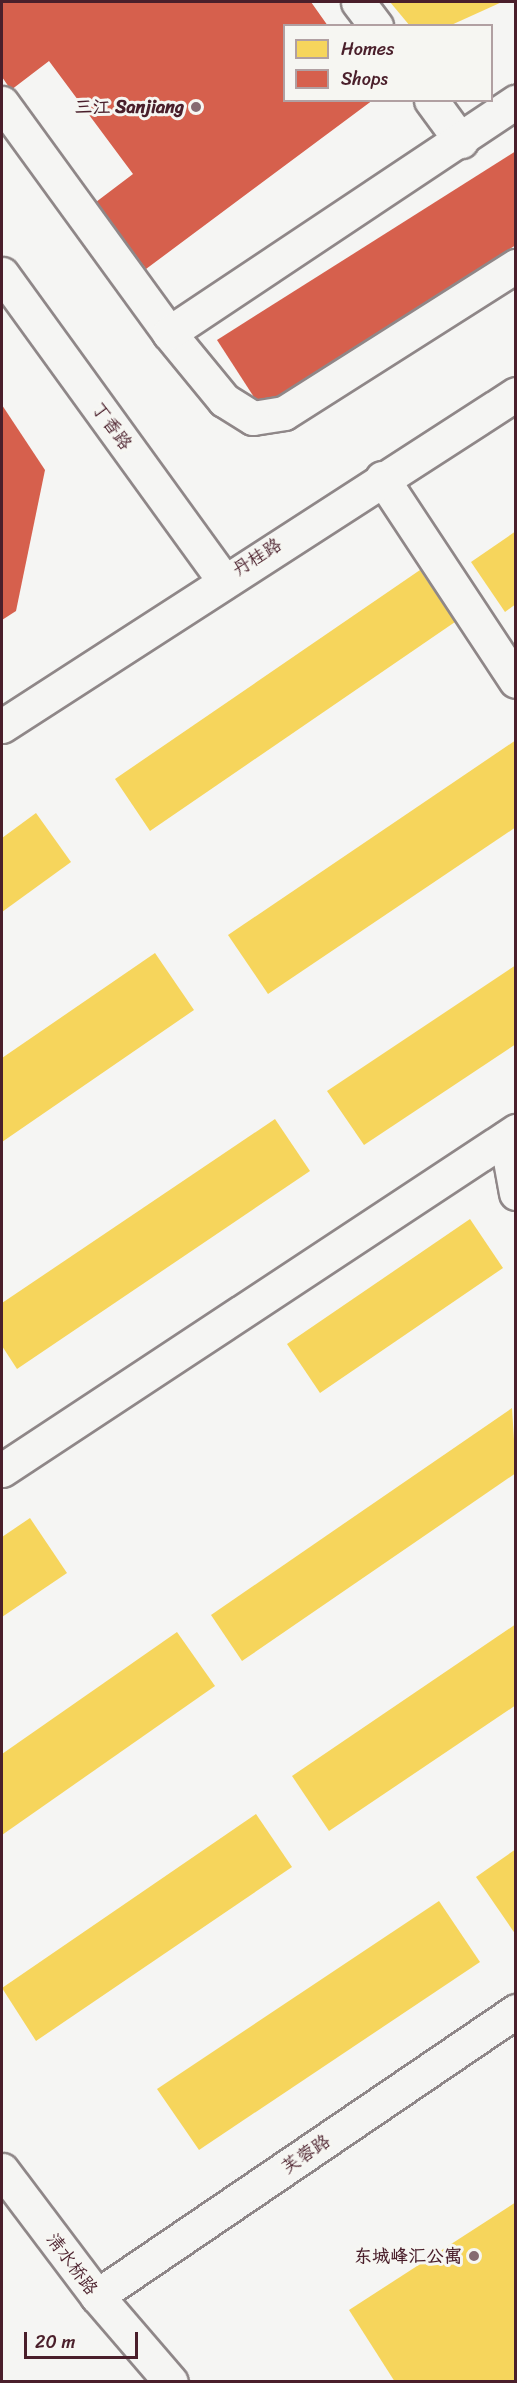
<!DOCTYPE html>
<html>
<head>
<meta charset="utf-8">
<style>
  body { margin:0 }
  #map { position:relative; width:517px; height:2383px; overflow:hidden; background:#f5f5f3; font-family:Sriracha,"LXGW WenKai TC",sans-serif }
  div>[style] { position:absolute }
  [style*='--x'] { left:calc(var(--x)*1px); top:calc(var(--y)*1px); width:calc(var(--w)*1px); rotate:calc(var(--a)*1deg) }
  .homes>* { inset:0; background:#f6d55c }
  .shops>* { inset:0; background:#d6604d }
  .roads { filter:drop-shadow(2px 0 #8f8788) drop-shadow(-2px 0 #8f8788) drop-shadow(0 2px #8f8788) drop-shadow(0 -2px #8f8788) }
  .minor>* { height:33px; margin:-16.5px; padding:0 16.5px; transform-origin:16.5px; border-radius:16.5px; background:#f5f5f3 }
  .dots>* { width:16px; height:16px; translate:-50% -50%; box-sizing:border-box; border:3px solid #f6f6f2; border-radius:50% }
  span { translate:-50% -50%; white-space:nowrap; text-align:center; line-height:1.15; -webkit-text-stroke:6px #f6f6f2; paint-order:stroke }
  .poi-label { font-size:18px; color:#4a1f2b; font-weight:700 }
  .right { translate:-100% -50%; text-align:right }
  .street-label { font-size:18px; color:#4a1f2b }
  .frame { position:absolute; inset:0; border:3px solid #4a1f2b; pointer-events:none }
  .legend { position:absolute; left:283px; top:24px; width:210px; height:78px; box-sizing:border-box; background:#f6f6f2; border:2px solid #b1a0a2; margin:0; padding:8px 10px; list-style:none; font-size:18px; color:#4a1f2b }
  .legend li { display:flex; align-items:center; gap:12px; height:30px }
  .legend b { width:30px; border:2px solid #b1a0a2 }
  .scale { position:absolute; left:24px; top:2332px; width:114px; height:27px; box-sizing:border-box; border:3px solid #4a1f2b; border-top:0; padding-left:8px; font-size:18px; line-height:21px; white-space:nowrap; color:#4a1f2b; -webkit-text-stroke:4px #f6f6f2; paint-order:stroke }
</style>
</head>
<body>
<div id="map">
  <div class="homes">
    <div style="clip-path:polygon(4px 2px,121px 2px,13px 83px,2px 67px)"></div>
    <div style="clip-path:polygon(390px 2px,502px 2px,449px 26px,410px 26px)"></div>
    <div style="clip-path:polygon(284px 69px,284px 100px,366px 100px,145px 262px,102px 202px)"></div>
    <div style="clip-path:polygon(516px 154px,516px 238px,262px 401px,223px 341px)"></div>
    <div style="clip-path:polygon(516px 531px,516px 604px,505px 612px,471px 562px)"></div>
    <div style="clip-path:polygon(420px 570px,455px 622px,150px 831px,115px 779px)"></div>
    <div style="clip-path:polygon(2px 593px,11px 608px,2px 615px)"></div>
    <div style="clip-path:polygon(516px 740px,516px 827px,268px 994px,228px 935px)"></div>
    <div style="clip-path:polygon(36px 813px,71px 862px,2px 912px,2px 838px)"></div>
    <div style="clip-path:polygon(155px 953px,194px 1010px,2px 1142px,2px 1058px)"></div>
    <div style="clip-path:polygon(516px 965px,516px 1044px,364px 1145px,327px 1091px)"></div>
    <div style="clip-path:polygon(275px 1119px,310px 1171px,17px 1369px,2px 1346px,2px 1303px)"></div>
    <div style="clip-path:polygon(470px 1219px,503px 1268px,320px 1393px,287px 1344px)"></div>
    <div style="clip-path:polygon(512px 1408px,516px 1473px,242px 1661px,211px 1615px)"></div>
    <div style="clip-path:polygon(30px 1518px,67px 1573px,2px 1617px,2px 1537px)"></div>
    <div style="clip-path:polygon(516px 1624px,516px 1705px,329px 1831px,292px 1776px)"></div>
    <div style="clip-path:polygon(177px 1632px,215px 1686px,2px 1835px,2px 1754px)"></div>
    <div style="clip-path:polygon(256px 1814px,292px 1867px,36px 2041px,2px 1988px)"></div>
    <div style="clip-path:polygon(516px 1849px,516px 1935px,476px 1877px)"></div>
    <div style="clip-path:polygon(439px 1901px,480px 1962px,199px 2150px,157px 2089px)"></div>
    <div style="clip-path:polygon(516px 2202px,516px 2382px,395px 2382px,349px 2310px)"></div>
  </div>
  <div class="shops">
    <div style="clip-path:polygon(2px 2px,311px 2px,328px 26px,284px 26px,284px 100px,373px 100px,146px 269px,96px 202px,133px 174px,49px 61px,11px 90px,2px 77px)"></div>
    <div style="clip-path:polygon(516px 151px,516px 245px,261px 408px,217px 340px)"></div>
    <div style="clip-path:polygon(2px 405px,45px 470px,16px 611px,2px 620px)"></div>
  </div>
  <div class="roads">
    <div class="minor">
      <div style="--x:358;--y:2;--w:30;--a:53"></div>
      <div style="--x:431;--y:100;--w:51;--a:53.8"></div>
      <div style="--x:2;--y:103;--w:284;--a:54"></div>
      <div style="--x:169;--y:333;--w:87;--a:50.6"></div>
      <div style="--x:224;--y:400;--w:34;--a:32"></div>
      <div style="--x:253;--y:418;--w:31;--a:-9"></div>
      <div style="--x:284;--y:413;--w:275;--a:-32.4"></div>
      <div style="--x:2;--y:274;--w:375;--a:54.1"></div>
      <div style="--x:169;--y:333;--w:417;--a:-33.7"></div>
      <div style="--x:382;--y:478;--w:243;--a:56.6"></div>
      <div style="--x:2;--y:726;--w:612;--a:-32.86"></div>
      <div style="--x:506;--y:1138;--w:56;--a:79.7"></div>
      <div style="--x:2;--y:1470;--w:616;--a:-33.41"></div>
      <div style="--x:2;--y:2170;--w:158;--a:53"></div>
      <div style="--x:97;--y:2296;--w:113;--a:49.3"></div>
      <div style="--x:97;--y:2296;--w:507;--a:-34.22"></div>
    </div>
  </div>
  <div class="dots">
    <div style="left:196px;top:107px;background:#866a71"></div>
    <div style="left:474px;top:2256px;background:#866a71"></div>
  </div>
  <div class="poi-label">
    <span class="right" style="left:184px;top:107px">三江 Sanjiang</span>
    <span class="right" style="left:462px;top:2256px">东城峰汇公寓</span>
  </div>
  <div class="street-label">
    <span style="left:112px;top:426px;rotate:54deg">丁香路</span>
    <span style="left:257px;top:557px;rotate:-32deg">丹桂路</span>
    <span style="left:306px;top:2154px;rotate:-34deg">芙蓉路</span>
    <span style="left:72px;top:2264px;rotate:53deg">清水桥路</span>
  </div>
  <div class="frame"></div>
  <ul class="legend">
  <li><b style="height:16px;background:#f6d55c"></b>Homes</li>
  <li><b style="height:16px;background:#d6604d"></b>Shops</li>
  </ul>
  <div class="scale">20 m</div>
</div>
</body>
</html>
